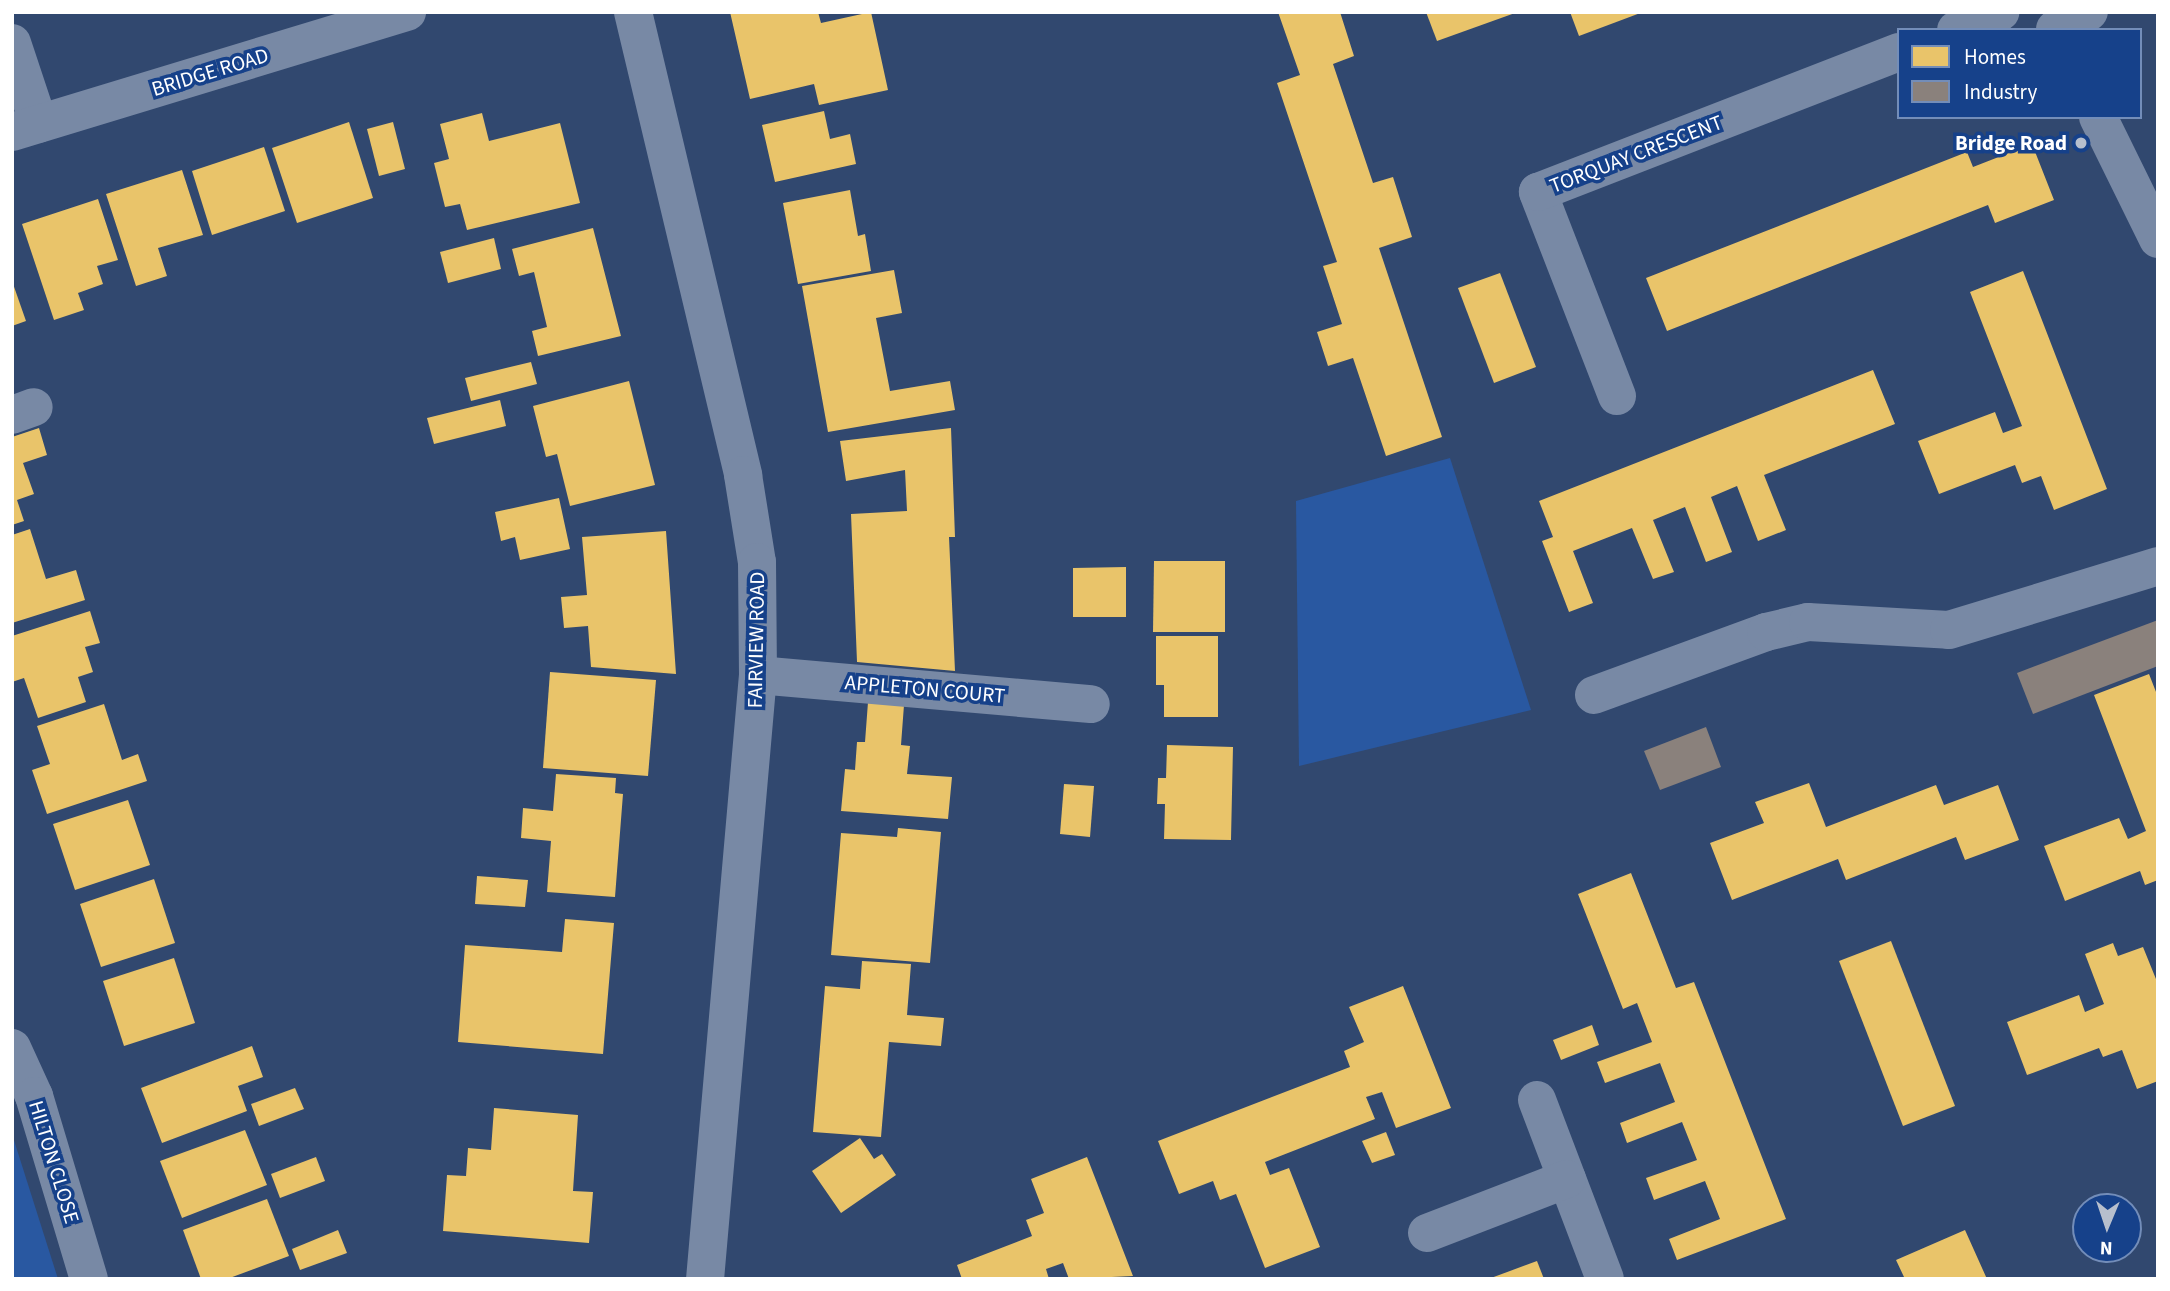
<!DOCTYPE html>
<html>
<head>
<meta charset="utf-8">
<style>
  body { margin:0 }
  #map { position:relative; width:2170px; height:1291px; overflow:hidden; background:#31486f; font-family:"Source Sans 3",sans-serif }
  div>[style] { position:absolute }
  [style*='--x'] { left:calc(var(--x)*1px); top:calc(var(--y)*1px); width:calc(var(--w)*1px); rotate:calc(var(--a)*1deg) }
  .green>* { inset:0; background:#2958a1 }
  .homes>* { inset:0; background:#e9c46a }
  .industry>* { inset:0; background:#8a817c }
  .minor>* { height:38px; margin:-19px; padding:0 19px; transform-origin:19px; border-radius:19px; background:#7889a5 }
  .dots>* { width:19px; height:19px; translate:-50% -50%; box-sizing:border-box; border:4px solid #16418a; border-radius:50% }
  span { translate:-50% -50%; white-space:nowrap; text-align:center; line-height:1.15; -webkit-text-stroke:7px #16418a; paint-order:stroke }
  .street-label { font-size:21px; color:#fff }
  .poi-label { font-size:21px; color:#fff; font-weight:700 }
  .right { translate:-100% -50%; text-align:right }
  .frame { position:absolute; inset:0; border:14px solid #fff; pointer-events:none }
  .legend { position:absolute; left:1897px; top:28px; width:245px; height:91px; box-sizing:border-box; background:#16418a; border:2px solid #738db9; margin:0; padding:9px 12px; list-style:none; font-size:21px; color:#fff }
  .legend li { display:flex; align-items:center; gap:14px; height:35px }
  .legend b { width:35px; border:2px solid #738db9 }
  .north { position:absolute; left:2072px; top:1193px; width:70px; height:70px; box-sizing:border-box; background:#16418a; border:2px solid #738db9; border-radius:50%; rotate:182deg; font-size:19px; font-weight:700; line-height:28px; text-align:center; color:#fff }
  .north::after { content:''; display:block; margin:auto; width:24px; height:32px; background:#b7bfcd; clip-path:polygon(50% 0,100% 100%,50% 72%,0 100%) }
</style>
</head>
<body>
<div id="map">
  <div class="green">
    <div style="clip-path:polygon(1450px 458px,1531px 710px,1299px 766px,1296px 501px)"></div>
    <div style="clip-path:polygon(12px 1134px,58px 1279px,12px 1279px)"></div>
  </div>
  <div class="homes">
    <div style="clip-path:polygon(730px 12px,818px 12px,821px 23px,871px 12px,888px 90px,819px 105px,814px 84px,750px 99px)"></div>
    <div style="clip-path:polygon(1278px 12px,1340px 12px,1354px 56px,1333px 64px,1373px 183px,1393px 177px,1412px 237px,1379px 248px,1442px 437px,1386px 456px,1353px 358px,1328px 366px,1317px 332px,1342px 324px,1323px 266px,1337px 262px,1277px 83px,1300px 75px)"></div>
    <div style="clip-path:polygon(1426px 12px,1515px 12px,1515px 13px,1437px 41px)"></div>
    <div style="clip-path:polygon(1570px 12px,1643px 12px,1579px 36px)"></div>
    <div style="clip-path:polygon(824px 111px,830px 139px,850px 134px,856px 164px,775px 182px,762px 125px)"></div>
    <div style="clip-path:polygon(482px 113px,489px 141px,560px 123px,580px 203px,467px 230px,460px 204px,445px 207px,434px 163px,449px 159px,440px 124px)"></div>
    <div style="clip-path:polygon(349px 122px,373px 198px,297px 223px,272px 148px)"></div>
    <div style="clip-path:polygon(393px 122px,405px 169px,379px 176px,367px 129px)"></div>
    <div style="clip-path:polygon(2032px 144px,2054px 200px,1995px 223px,1988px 205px,1667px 331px,1646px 278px,1967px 152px,1973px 167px)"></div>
    <div style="clip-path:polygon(264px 147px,285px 211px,212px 235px,192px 171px)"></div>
    <div style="clip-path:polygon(182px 170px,203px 235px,158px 248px,167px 276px,136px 286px,106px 194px)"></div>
    <div style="clip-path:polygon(850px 190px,858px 236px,865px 234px,871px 271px,798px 284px,783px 203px)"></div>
    <div style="clip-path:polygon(98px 199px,118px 260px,97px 266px,103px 284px,78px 293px,84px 310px,54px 320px,22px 224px)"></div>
    <div style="clip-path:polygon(593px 228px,621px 336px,538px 356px,532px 331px,547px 327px,534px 272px,519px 276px,512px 249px)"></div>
    <div style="clip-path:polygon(494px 238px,501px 269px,448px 283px,440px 252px)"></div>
    <div style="clip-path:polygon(894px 270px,902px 313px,876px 318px,890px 391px,950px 381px,955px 410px,828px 432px,802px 286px)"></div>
    <div style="clip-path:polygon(2023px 271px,2107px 489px,2054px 510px,2041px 476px,2022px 483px,2015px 465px,1939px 494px,1918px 441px,1995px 412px,2003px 433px,2022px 426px,1970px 292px)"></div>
    <div style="clip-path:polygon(1500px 273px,1536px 367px,1494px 383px,1458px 288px)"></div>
    <div style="clip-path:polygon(12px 281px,26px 321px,12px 326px)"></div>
    <div style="clip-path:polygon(531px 362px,537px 384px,471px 401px,465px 378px)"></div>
    <div style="clip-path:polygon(1873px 370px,1895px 424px,1764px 475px,1786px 530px,1758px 541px,1737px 486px,1711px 497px,1732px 552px,1706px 562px,1685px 507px,1653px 520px,1674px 572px,1653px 579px,1632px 528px,1573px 551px,1593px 603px,1569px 612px,1542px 541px,1553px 537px,1539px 501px)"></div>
    <div style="clip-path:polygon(629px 381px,655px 485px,570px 506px,557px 454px,546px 457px,533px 406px)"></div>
    <div style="clip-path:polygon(500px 400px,506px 426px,434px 444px,427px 418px)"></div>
    <div style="clip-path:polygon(39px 428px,47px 455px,23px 463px,34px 494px,17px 500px,24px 521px,12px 525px,12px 437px)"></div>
    <div style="clip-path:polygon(951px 428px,955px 537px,949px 537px,955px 671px,857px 662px,851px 514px,907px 511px,905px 470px,846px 481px,840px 441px)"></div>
    <div style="clip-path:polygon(559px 498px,570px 549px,520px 560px,515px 537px,501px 541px,495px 512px)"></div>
    <div style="clip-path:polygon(30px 529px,46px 579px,76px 570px,85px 600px,12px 623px,12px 535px)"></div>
    <div style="clip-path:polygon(666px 531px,676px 674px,591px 667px,588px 626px,564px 628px,561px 597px,587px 595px,582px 537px)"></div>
    <div style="clip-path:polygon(1154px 561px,1225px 561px,1225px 632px,1153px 632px)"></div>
    <div style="clip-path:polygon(1126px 567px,1126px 617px,1073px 617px,1073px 568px)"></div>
    <div style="clip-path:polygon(90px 611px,100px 643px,85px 647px,93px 672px,78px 677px,86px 702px,38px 718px,24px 678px,12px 682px,12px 636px)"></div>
    <div style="clip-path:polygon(1156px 636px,1218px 636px,1218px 717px,1164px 717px,1164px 685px,1156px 685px)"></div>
    <div style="clip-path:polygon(550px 672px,656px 680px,648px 776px,543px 768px)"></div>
    <div style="clip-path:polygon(2149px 674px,2158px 697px,2158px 880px,2145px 885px,2140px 871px,2065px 901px,2044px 846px,2119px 818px,2128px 839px,2146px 831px,2094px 695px)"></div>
    <div style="clip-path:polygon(868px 702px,904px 705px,901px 745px,910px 746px,907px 774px,952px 777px,948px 819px,841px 811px,845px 769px,855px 770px,857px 742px,865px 742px)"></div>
    <div style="clip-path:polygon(104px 704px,122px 760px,138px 754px,147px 781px,47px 814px,32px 770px,50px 764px,37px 726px)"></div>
    <div style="clip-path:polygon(1167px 745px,1233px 747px,1231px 840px,1164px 839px,1165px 804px,1157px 804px,1158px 778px,1166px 778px)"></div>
    <div style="clip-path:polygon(556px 774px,616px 778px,615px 793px,623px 794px,615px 897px,547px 892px,551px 841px,521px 838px,523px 808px,553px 811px)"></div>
    <div style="clip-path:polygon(1809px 783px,1826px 827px,1936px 785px,1944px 805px,1998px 785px,2019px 840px,1965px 860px,1956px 837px,1846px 880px,1838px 859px,1732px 900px,1710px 843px,1764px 823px,1755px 802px)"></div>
    <div style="clip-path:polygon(1064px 784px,1094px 786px,1090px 837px,1060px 834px)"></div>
    <div style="clip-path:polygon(128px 800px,150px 865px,75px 890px,53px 824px)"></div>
    <div style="clip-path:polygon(898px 828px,941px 832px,930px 963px,831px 955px,841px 833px,897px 837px)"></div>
    <div style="clip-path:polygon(1631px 873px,1676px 988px,1694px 982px,1786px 1219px,1677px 1260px,1669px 1239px,1720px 1219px,1705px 1181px,1654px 1200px,1646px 1178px,1697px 1160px,1682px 1122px,1627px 1143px,1620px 1123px,1675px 1102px,1660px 1063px,1605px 1083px,1597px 1062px,1652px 1042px,1637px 1003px,1623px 1009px,1578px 894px)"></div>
    <div style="clip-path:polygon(477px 876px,528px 880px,525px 907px,475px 904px)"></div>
    <div style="clip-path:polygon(154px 879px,175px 943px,101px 967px,80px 904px)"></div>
    <div style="clip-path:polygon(565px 919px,614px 923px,603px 1054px,458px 1042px,465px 945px,562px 952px)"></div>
    <div style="clip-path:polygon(1891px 941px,1955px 1106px,1903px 1126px,1839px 961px)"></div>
    <div style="clip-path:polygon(2113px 943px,2118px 956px,2143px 947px,2158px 984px,2158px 1081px,2137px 1089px,2122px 1050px,2103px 1057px,2099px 1048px,2027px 1075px,2007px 1022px,2079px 995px,2085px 1012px,2104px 1004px,2085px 954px)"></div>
    <div style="clip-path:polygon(174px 958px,195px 1023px,124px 1046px,103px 981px)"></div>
    <div style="clip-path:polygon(862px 961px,911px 964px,907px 1015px,944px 1018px,941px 1046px,889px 1042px,881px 1137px,813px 1132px,825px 986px,860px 989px)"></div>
    <div style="clip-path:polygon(1403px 986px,1451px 1108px,1396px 1128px,1382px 1092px,1366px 1097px,1375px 1119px,1265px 1162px,1270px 1175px,1289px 1168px,1320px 1247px,1265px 1268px,1236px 1194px,1220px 1200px,1213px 1181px,1179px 1194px,1158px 1141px,1350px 1067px,1344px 1051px,1364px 1042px,1349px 1007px)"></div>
    <div style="clip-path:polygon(1592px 1025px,1599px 1045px,1561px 1060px,1553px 1040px)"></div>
    <div style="clip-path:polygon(252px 1046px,263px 1077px,238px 1086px,247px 1111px,162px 1143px,141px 1088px)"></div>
    <div style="clip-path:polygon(295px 1088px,304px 1109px,259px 1126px,251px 1104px)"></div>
    <div style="clip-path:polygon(494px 1108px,578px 1115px,573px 1191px,593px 1192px,589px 1243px,443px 1231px,447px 1175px,466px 1176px,468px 1148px,491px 1150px)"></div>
    <div style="clip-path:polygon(245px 1130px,267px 1185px,182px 1218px,160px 1161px)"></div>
    <div style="clip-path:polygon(1386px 1132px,1395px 1155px,1372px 1163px,1362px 1141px)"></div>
    <div style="clip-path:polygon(860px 1138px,874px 1159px,882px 1154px,896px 1175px,841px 1213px,812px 1171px)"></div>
    <div style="clip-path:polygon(316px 1157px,325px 1181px,280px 1198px,271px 1174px)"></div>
    <div style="clip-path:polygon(1087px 1157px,1133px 1276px,1069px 1279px,1063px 1263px,1046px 1269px,1049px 1279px,962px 1279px,957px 1265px,1032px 1236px,1026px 1220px,1044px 1213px,1031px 1179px)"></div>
    <div style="clip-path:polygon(267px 1199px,289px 1256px,227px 1279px,201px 1279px,183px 1230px)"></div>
    <div style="clip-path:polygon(338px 1230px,347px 1253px,300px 1270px,292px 1249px)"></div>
    <div style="clip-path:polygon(1965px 1230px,1987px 1279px,1900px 1279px,1904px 1277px,1896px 1260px)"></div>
    <div style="clip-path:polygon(1537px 1261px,1544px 1279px,1491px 1279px,1491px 1278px)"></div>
  </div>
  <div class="industry">
    <div style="clip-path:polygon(2158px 620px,2158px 666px,2033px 714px,2017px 673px)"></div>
    <div style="clip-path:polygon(1706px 727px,1721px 767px,1660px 790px,1644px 751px)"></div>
  </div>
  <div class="minor">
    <div style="--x:633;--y:12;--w:476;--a:76.6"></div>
    <div style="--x:743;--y:475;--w:88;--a:80.9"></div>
    <div style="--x:757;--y:562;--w:113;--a:89.5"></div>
    <div style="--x:758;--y:675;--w:606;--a:95.01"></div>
    <div style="--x:2055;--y:29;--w:38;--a:-27"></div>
    <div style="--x:1956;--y:30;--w:48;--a:-22.2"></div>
    <div style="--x:12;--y:43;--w:85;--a:71.6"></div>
    <div style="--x:2098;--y:117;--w:136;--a:63.8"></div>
    <div style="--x:12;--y:132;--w:413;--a:-16.9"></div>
    <div style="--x:1617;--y:396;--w:219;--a:-111.2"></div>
    <div style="--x:1538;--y:192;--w:387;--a:-21.2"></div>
    <div style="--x:12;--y:415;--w:23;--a:-20"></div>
    <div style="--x:758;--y:675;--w:334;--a:5"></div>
    <div style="--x:1594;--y:695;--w:183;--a:-20.1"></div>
    <div style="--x:1766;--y:632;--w:43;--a:-13.4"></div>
    <div style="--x:1808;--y:622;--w:141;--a:3.2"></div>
    <div style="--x:1949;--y:630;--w:219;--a:-17"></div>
    <div style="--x:12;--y:1048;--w:53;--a:65.4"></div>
    <div style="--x:34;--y:1096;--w:191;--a:73.3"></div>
    <div style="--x:1537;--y:1100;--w:191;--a:69.2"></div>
    <div style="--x:1427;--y:1233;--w:150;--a:-21.1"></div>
  </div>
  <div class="dots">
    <div style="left:2081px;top:143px;background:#b7bfcd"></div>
  </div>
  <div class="street-label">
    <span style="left:210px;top:72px;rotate:-17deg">BRIDGE ROAD</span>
    <span style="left:1636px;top:154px;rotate:-21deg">TORQUAY CRESCENT</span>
    <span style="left:756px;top:640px;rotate:-89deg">FAIRVIEW ROAD</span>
    <span style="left:925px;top:689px;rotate:5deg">APPLETON COURT</span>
    <span style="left:54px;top:1162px;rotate:73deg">HILTON CLOSE</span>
  </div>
  <div class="poi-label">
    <span class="right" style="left:2067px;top:143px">Bridge Road</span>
  </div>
  <div class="frame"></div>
  <ul class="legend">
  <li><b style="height:19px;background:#e9c46a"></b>Homes</li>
  <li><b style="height:19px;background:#8a817c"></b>Industry</li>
  </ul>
  <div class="north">N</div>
</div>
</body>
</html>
